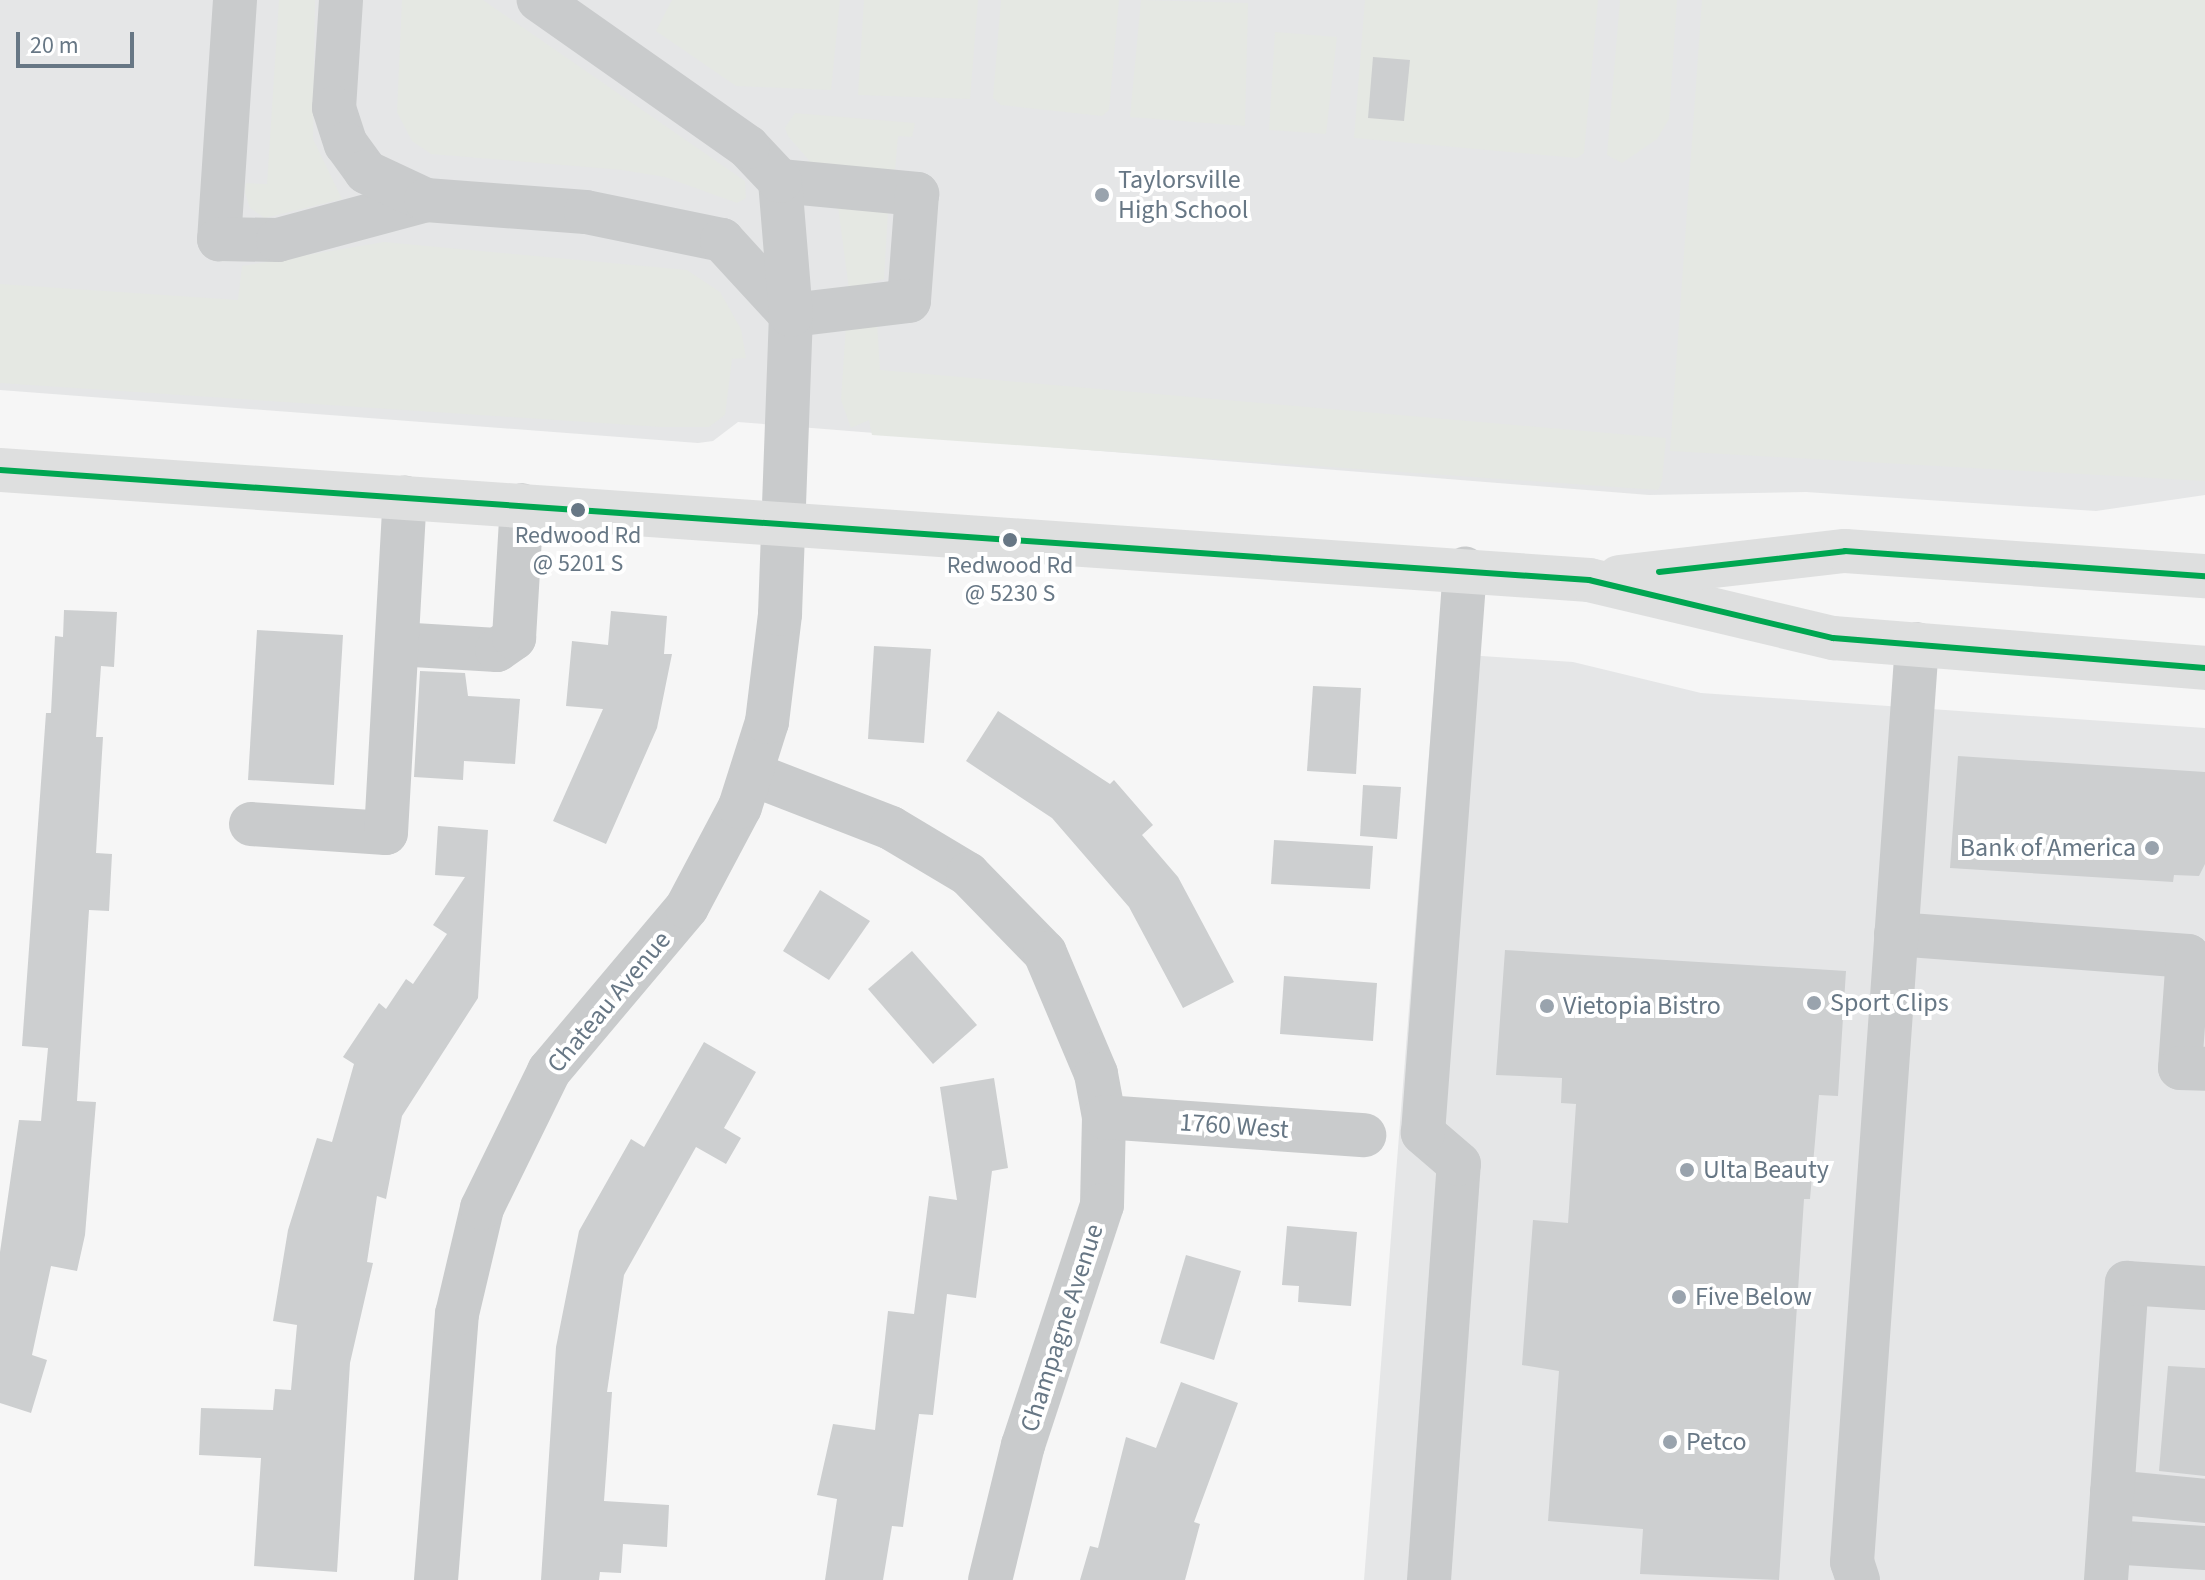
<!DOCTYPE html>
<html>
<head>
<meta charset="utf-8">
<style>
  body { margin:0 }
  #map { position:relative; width:2205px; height:1580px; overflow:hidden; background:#f6f6f6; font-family:"Source Sans 3",sans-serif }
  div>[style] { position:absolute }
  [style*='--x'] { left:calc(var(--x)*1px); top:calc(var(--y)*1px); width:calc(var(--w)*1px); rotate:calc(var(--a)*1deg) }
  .built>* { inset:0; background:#e5e6e7 }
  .green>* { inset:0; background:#e5e8e3 }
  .building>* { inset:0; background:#cdcfd0 }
  .minor>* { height:44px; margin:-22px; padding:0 22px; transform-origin:22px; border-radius:22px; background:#c9cbcc }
  .major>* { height:44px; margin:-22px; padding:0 22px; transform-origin:22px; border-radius:22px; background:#dedfdf }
  .bus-1>* { height:6px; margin:-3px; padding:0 3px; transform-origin:3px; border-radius:3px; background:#00a651 }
  .dots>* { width:22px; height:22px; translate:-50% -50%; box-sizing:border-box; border:4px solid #fff; border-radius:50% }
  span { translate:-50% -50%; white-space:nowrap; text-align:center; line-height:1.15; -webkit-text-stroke:8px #fff; paint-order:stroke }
  .bus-label { font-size:24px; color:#677785 }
  .poi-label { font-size:26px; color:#677785 }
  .left { translate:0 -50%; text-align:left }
  .right { translate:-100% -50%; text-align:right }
  .street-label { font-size:26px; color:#677785 }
  .scale { position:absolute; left:16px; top:32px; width:118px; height:36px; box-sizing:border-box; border:4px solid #677785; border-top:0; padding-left:10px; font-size:24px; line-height:28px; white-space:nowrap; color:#677785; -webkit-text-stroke:6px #fff; paint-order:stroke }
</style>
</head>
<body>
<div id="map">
  <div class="built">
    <div style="clip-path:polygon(0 0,2205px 0,2205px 495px,2096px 511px,1806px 492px,1649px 495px,738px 422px,713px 441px,698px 443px,0 390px)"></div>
    <div style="clip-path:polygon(1437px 653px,1573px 662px,1701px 693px,2205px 728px,2205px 1580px,1364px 1580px)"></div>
  </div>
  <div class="green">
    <div style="clip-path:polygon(279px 0,315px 0,313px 139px,342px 199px,265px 218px,250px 208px,245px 193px,246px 183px,267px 184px)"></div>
    <div style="clip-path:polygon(402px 0,483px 0,745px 181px,746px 198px,737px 203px,665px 177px,622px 170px,431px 154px,412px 141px,397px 112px)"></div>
    <div style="clip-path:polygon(672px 0,840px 0,831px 90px,736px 86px,656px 31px)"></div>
    <div style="clip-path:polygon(864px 0,978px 0,970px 99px,858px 95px)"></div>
    <div style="clip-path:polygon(1001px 0,1119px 0,1109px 110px,1102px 116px,1001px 105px,993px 98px)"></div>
    <div style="clip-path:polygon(1141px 0,1248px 3px,1245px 126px,1130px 117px)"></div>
    <div style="clip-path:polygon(1365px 0,1598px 0,1584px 153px,1577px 158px,1354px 138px)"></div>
    <div style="clip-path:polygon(1620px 0,1677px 0,1669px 119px,1657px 139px,1622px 163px,1607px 155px)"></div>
    <div style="clip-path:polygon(1702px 0,2205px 0,2205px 481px,1670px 451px)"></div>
    <div style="clip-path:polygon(1275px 32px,1337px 37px,1326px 134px,1269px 130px)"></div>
    <div style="clip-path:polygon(795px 113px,915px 123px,912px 137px,898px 136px,895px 170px,820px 173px,788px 136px,785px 128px)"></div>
    <div style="clip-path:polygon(838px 207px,888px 211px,884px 279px,849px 289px)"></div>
    <div style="clip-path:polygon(384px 242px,687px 270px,720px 292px,741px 329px,746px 358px,732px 359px,725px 415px,709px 427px,661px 427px,0 383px,0 284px,238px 300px,242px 266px)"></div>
    <div style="clip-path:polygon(877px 323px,880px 370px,1666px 438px,1662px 481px,1658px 490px,872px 435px,869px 420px,851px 428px,841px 400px,846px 325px)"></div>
  </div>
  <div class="building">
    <div style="clip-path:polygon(1373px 57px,1410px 60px,1404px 121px,1368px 118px)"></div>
    <div style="clip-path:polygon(64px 610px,117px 612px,114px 667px,101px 666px,96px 737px,103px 737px,96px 853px,112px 854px,109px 911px,89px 910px,77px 1101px,96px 1102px,85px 1235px,77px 1271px,51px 1266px,32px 1355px,47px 1360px,31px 1413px,0 1403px,0 1252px,19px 1120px,41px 1121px,48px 1048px,22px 1046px,46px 713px,51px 713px,55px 636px,63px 637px)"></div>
    <div style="clip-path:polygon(611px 611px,667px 616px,664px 654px,672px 654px,657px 728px,606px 844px,553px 821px,603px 709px,566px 706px,572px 641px,608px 645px)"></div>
    <div style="clip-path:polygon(257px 630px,343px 635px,334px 785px,248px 780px)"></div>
    <div style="clip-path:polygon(874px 646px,931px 649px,924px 743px,868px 739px)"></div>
    <div style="clip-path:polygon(420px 671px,465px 673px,468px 696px,520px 699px,515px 764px,464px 761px,463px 780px,414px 777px)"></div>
    <div style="clip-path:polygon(1313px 686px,1361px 688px,1356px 774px,1307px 771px)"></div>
    <div style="clip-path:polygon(998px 711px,1110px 784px,1114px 780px,1153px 825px,1142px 835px,1178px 877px,1234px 982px,1183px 1008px,1129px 907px,1052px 818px,966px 761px)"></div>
    <div style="clip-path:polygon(1958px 756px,2205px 772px,2205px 864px,2199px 876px,2174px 875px,2173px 882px,1950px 868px)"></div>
    <div style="clip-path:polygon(1363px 785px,1401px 787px,1397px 839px,1360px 836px)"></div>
    <div style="clip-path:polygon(438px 826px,488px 830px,478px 998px,402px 1116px,386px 1199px,377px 1196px,367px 1262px,373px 1263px,350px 1363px,337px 1572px,254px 1566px,261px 1458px,199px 1455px,201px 1408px,273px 1410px,275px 1389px,291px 1390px,297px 1325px,273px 1321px,288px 1230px,317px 1138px,332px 1142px,354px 1064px,343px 1057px,379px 1003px,386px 1009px,406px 979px,413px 984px,447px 934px,433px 925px,465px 877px,435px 875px)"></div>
    <div style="clip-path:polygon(1274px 840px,1373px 846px,1370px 889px,1271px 884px)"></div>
    <div style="clip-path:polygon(820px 890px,870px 921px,829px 980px,783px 951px)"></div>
    <div style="clip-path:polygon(1505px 950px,1846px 971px,1838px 1096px,1819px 1095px,1810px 1199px,1804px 1199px,1779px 1580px,1640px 1574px,1643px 1529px,1548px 1521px,1559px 1371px,1522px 1365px,1533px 1220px,1568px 1223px,1576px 1104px,1561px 1103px,1562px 1078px,1496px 1075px)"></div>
    <div style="clip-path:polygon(912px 951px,977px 1025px,933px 1064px,868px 989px)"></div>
    <div style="clip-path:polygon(1284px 976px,1377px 983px,1373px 1041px,1280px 1034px)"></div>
    <div style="clip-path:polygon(704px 1042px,756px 1072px,724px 1128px,741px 1138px,726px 1164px,696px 1147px,624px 1275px,607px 1392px,612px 1392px,604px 1501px,669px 1505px,667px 1547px,623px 1544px,621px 1573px,600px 1572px,599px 1580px,541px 1580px,556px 1347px,579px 1231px,631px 1139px,644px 1147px)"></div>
    <div style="clip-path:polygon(994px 1078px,1008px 1168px,992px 1171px,976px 1298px,947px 1294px,933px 1415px,919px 1414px,903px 1527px,892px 1526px,883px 1580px,825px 1580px,837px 1499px,817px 1495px,833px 1424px,875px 1430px,888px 1311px,914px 1314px,929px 1196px,957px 1200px,940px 1087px)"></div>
    <div style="clip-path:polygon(1287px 1226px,1357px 1232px,1351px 1306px,1298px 1302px,1299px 1286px,1282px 1285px)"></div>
    <div style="clip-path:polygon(1186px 1255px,1241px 1271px,1214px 1360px,1160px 1343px)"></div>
    <div style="clip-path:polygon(2168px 1366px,2205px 1368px,2205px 1476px,2159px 1471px)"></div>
    <div style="clip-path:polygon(1181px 1382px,1238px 1403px,1194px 1522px,1200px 1524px,1185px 1580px,1080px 1580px,1090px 1546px,1098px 1548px,1126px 1437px,1156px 1448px)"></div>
  </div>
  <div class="minor">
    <div style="--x:235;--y:0;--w:240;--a:93.8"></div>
    <div style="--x:219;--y:239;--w:59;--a:1"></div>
    <div style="--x:278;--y:240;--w:153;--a:-15.1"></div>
    <div style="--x:341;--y:0;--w:108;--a:93.7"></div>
    <div style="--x:334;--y:108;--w:38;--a:72"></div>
    <div style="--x:346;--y:144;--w:34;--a:54"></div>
    <div style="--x:366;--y:172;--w:66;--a:25"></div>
    <div style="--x:426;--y:200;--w:160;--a:4.3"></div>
    <div style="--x:586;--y:212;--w:139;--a:11.6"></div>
    <div style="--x:722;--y:240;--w:102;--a:47.4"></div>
    <div style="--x:780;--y:181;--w:138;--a:5.4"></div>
    <div style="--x:917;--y:194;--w:107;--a:94.3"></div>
    <div style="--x:909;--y:301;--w:119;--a:173.2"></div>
    <div style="--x:397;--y:644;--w:100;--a:3.4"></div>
    <div style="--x:497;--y:650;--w:21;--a:-35"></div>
    <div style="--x:514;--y:638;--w:133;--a:-86.6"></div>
    <div style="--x:752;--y:774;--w:149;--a:21.2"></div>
    <div style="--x:891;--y:828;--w:90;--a:30.9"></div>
    <div style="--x:968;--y:874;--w:110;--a:45.7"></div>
    <div style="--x:1045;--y:953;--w:131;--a:67.1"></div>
    <div style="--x:1096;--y:1074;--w:44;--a:79.5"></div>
    <div style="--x:1104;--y:1117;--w:88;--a:91.3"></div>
    <div style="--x:1102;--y:1205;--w:253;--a:108.2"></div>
    <div style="--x:1023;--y:1445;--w:139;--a:103.7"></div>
    <div style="--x:251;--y:824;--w:135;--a:3.8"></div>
    <div style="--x:386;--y:833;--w:336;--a:-86.8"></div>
    <div style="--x:1896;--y:934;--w:293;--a:4.3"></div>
    <div style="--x:2188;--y:956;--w:112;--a:94.1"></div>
    <div style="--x:2180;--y:1068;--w:25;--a:2"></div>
    <div style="--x:1104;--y:1117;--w:261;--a:4"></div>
    <div style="--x:2112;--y:1492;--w:93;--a:5.5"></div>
    <div style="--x:2109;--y:1542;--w:96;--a:3.6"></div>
    <div style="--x:436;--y:1580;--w:267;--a:-85.5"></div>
    <div style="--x:457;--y:1314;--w:109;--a:-76.7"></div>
    <div style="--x:482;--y:1208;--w:153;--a:-63.9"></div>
    <div style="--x:549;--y:1071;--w:214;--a:-49.9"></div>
    <div style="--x:687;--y:907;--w:113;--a:-62.1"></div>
    <div style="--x:740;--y:807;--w:89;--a:-72.4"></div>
    <div style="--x:767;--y:722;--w:109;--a:-83.1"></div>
    <div style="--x:780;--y:614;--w:299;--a:-87.9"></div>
    <div style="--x:791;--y:315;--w:134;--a:-94.7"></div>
    <div style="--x:780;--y:181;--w:47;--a:-133.3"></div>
    <div style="--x:748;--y:147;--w:256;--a:-144.9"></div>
    <div style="--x:1429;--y:1580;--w:417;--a:-85.9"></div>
    <div style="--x:1459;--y:1164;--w:48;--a:-139.3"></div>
    <div style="--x:1423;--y:1133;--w:566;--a:-85.74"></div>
    <div style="--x:1858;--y:1580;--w:19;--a:-108"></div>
    <div style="--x:1852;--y:1562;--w:920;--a:-85.95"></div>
    <div style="--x:2106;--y:1580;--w:298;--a:-86"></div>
    <div style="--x:2127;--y:1283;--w:78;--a:3.7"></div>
  </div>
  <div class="major">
    <div style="--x:0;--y:470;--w:1593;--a:3.96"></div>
    <div style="--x:1589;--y:580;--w:251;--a:13.4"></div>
    <div style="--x:1833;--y:638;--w:373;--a:4.6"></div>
    <div style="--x:1619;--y:577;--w:227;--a:-6.6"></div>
    <div style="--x:1845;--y:551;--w:361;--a:4"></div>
  </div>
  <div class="bus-1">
    <div style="--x:0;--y:470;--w:1593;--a:3.96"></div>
    <div style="--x:1589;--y:580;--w:251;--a:13.4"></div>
    <div style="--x:1833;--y:638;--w:373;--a:4.6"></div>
    <div style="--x:1659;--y:572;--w:187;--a:-6.4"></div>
    <div style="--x:1845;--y:551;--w:361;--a:4"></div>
  </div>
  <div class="dots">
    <div style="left:1102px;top:195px;background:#99a3ad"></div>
    <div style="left:578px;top:510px;background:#677785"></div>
    <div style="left:1010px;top:540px;background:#677785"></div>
    <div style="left:2152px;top:848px;background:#99a3ad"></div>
    <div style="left:1814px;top:1003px;background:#99a3ad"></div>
    <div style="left:1547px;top:1006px;background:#99a3ad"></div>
    <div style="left:1687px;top:1170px;background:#99a3ad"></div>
    <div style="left:1679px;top:1297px;background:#99a3ad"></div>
    <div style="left:1670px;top:1442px;background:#99a3ad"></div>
  </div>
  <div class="bus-label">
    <span style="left:578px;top:550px">Redwood Rd<br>@ 5201 S</span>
    <span style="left:1010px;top:580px">Redwood Rd<br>@ 5230 S</span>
  </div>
  <div class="poi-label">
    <span class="left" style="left:1118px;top:195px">Taylorsville<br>High School</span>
    <span class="right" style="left:2136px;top:848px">Bank of America</span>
    <span class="left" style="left:1830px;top:1003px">Sport Clips</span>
    <span class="left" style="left:1563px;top:1006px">Vietopia Bistro</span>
    <span class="left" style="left:1703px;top:1170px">Ulta Beauty</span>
    <span class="left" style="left:1695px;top:1297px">Five Below</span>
    <span class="left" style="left:1686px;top:1442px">Petco</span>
  </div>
  <div class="street-label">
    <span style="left:609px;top:1002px;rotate:-50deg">Chateau Avenue</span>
    <span style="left:1234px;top:1126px;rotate:4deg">1760 West</span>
    <span style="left:1062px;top:1328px;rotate:-72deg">Champagne Avenue</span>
  </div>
  <div class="scale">20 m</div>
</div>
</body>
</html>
